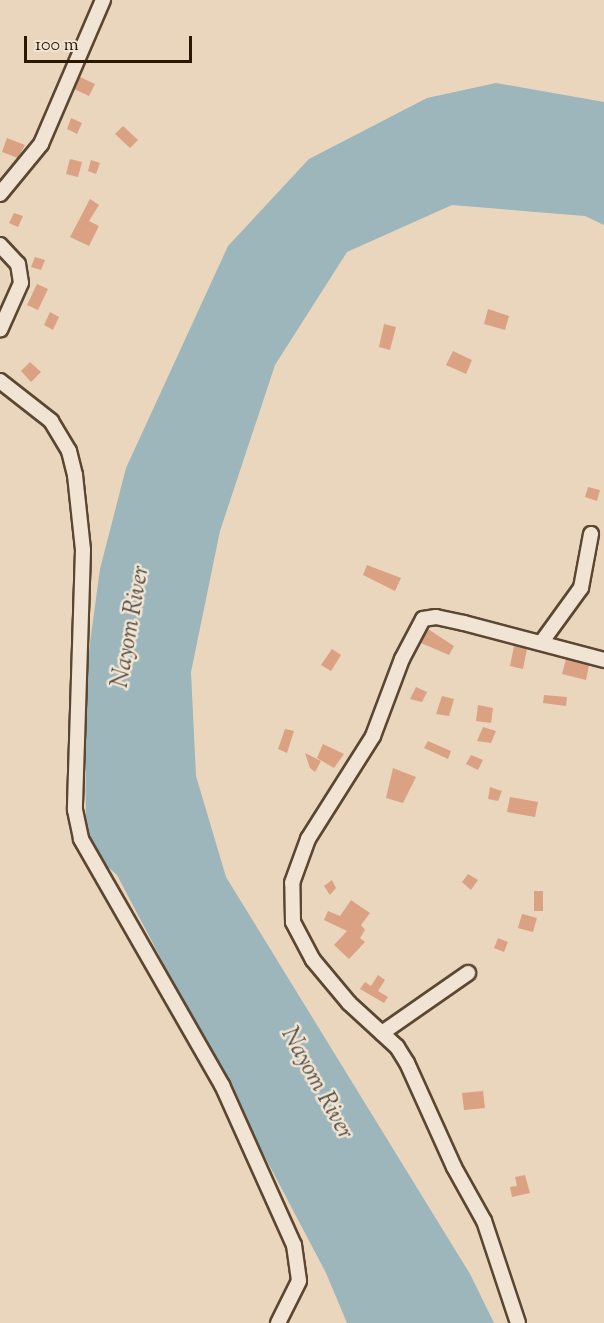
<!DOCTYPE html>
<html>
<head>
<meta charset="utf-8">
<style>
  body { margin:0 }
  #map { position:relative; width:604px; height:1323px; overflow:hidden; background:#ead6bd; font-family:"Sorts Mill Goudy",serif }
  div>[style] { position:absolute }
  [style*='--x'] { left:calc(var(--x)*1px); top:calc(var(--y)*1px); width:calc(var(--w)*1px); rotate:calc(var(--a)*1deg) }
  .water>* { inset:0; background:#9cb6bb }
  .building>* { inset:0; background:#dba183 }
  .roads { filter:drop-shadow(2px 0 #5b4731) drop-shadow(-2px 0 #5b4731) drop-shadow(0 2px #5b4731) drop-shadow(0 -2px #5b4731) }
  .minor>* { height:14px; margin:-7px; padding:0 7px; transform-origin:7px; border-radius:7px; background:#f1e4d4 }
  span { translate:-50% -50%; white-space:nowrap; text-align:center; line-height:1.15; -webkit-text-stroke:5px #f1e4d4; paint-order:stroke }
  .water-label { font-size:24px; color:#534f43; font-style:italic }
  .scale { position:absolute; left:24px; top:36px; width:168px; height:27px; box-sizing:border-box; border:3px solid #2b1702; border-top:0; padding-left:8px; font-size:18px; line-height:21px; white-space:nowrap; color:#2b1702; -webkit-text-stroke:4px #f1e4d4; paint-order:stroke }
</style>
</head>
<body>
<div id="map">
  <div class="water">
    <div style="clip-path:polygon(496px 83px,604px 102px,604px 225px,585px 216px,452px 205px,347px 252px,275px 365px,220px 531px,191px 672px,196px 776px,226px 877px,470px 1274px,494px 1323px,347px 1323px,326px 1273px,117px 875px,97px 857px,86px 840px,85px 680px,100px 569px,126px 468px,228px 246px,309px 159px,427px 98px)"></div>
  </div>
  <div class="building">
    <div style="clip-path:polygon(80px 77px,95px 84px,89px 96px,74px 89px)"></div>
    <div style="clip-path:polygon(71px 118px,82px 123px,77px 134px,67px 129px)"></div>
    <div style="clip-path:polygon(123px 126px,138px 140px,130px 148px,115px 134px)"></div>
    <div style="clip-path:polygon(7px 138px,25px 145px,18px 158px,2px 152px)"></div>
    <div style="clip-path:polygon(70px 159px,82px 162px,78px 177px,66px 174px)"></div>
    <div style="clip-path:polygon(91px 160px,100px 163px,96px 174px,88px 171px)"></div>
    <div style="clip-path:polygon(90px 199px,99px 205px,89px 221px,99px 226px,89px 246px,70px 237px)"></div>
    <div style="clip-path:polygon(14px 213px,23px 216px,18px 227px,9px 223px)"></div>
    <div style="clip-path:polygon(35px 257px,45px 260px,41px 270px,31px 267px)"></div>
    <div style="clip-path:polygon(37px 284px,48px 289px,38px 310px,27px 305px)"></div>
    <div style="clip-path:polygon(488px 309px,509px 316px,505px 330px,484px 324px)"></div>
    <div style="clip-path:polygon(50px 312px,59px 317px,53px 330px,44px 325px)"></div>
    <div style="clip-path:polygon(384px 324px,396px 327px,390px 350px,379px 347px)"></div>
    <div style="clip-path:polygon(453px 351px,472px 360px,466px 374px,446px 365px)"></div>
    <div style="clip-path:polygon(30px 362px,41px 372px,31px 382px,21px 371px)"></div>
    <div style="clip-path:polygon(588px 487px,600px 490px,597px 501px,585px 497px)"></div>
    <div style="clip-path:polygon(367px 565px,401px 578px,395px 591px,363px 575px)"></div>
    <div style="clip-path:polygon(428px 629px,454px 646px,449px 655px,421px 643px)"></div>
    <div style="clip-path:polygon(514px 646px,527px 649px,523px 669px,510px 666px)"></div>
    <div style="clip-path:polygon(332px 649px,341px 655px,331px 671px,321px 665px)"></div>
    <div style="clip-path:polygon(566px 659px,589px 665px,586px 680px,562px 674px)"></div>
    <div style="clip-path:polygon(416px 687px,427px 692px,422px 702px,410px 699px)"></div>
    <div style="clip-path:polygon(544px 695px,567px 697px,566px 706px,543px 703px)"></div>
    <div style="clip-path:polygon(442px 696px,454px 699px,449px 716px,436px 714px)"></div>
    <div style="clip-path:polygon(478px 705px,493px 708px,491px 723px,476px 721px)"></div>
    <div style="clip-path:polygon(483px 727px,496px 731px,491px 743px,477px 741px)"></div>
    <div style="clip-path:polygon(285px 729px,294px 731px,287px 753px,278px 749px)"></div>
    <div style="clip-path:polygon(428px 741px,451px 751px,448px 759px,424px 748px)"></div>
    <div style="clip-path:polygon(323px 744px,344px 754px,334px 768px,317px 758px)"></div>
    <div style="clip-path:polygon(305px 753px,321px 761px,315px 772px,310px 768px)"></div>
    <div style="clip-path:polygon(471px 755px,483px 760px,478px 770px,466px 764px)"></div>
    <div style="clip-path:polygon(393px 768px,416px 777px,403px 803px,386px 798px)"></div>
    <div style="clip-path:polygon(490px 787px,502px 791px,498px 801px,488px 799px)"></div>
    <div style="clip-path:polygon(510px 797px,538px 802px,535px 817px,507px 812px)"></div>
    <div style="clip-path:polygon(468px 874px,478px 880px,471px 890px,462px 882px)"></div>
    <div style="clip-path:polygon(332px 880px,336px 888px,330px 895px,324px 886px)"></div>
    <div style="clip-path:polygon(534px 891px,543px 891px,543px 911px,534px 911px)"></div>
    <div style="clip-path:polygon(351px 900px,370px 913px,361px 925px,365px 930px,360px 938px,365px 942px,349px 959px,334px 945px,347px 931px,324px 920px,328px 911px,340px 916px)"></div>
    <div style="clip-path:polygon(522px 914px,537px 918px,533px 932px,518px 928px)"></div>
    <div style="clip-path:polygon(498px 938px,508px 942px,504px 952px,494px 948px)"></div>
    <div style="clip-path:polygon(378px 975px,385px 980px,378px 991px,388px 997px,384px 1003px,360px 989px,365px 982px,371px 986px)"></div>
    <div style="clip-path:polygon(483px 1091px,485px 1108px,464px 1110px,462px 1093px)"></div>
    <div style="clip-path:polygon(525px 1175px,530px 1193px,512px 1197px,510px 1187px,517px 1186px,515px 1177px)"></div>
  </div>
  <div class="roads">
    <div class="minor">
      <div style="--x:0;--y:194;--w:65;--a:-50.6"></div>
      <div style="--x:41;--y:144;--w:157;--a:-66.7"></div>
      <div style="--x:0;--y:245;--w:26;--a:47"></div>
      <div style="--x:18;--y:264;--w:19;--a:81"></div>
      <div style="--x:21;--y:283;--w:51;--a:114.1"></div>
      <div style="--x:0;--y:381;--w:65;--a:38.1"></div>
      <div style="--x:51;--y:421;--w:35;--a:59"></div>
      <div style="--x:69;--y:451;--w:25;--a:76"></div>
      <div style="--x:75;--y:475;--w:75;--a:83.9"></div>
      <div style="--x:83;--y:550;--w:260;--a:91.8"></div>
      <div style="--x:75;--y:810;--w:30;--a:78"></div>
      <div style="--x:81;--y:839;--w:284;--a:60.2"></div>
      <div style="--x:222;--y:1085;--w:175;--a:65.8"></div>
      <div style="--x:294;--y:1245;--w:36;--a:82"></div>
      <div style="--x:299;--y:1281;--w:47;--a:116.6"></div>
      <div style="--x:541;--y:643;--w:68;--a:-54"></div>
      <div style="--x:581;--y:588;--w:55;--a:-79.5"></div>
      <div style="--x:382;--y:1033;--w:105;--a:-34.9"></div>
      <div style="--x:518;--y:1323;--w:108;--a:-108.4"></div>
      <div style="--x:484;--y:1221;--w:62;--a:-119.1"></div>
      <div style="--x:454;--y:1167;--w:114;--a:-114.3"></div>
      <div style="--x:407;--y:1063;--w:19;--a:-122"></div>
      <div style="--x:397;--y:1047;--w:65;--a:-137.5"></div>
      <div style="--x:349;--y:1003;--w:56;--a:-129.9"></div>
      <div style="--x:313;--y:960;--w:43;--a:-117.8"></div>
      <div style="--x:293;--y:922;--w:39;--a:-91"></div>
      <div style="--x:292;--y:883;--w:47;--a:-70"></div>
      <div style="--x:308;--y:839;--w:122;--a:-57.7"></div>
      <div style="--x:373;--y:736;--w:82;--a:-69.4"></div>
      <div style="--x:402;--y:659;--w:45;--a:-62.3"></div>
      <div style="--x:423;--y:619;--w:13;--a:-9"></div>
      <div style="--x:436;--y:617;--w:29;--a:12"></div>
      <div style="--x:464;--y:623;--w:145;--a:14.8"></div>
    </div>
  </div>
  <div class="water-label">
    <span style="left:132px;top:627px;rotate:-80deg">Nayom River</span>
    <span style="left:316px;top:1084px;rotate:61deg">Nayom River</span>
  </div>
  <div class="scale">100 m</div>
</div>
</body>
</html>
